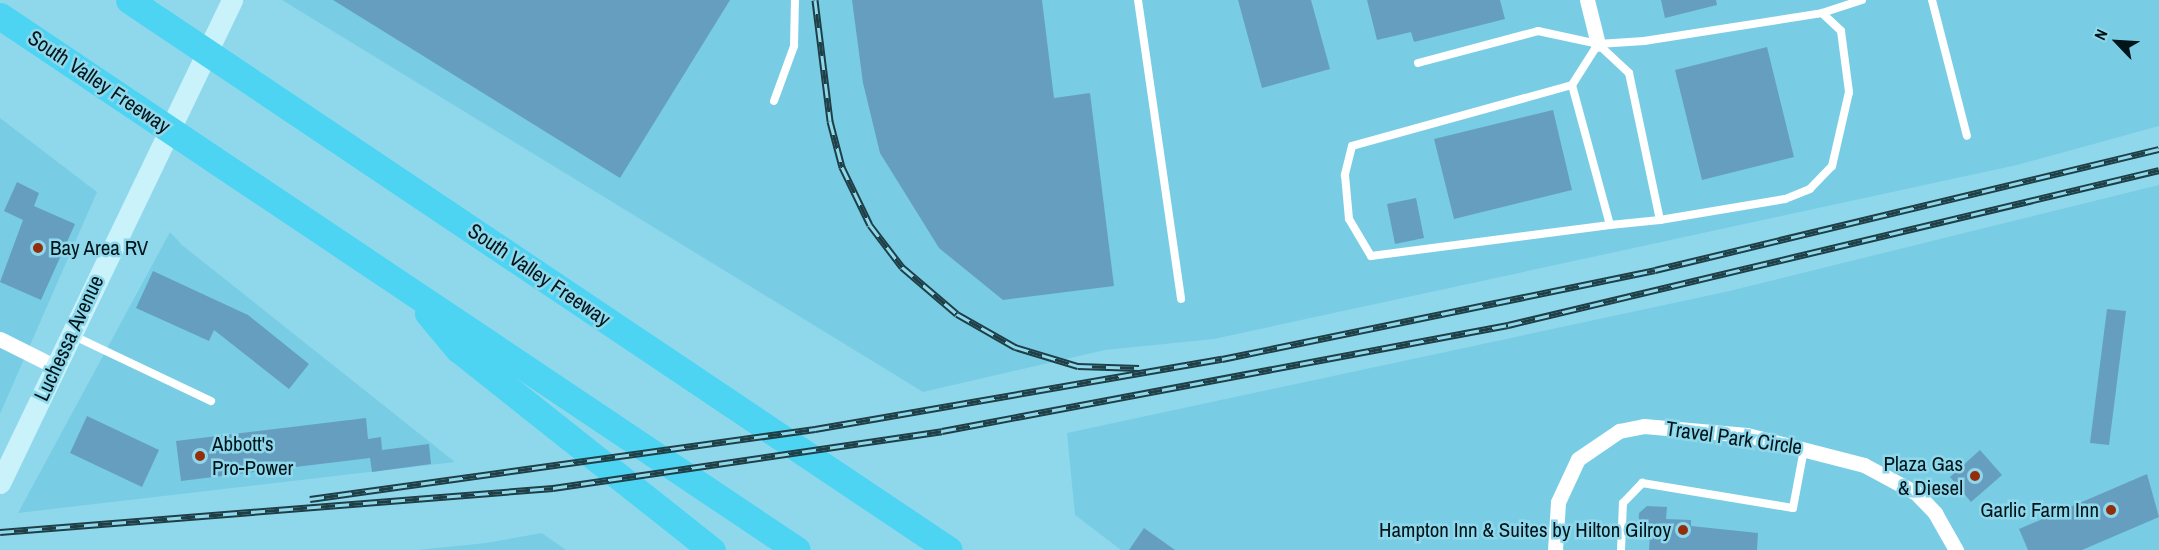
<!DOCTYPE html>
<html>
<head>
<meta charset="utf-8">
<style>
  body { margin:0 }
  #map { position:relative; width:2159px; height:550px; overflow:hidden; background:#8fd8ec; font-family:"Archivo Narrow",sans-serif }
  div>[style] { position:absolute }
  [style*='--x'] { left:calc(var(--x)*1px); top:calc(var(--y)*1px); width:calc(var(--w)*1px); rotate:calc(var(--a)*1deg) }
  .built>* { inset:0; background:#78cde4 }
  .building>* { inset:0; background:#669ec0 }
  .lane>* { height:8px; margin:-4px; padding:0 4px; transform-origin:4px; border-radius:4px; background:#fff }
  .street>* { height:15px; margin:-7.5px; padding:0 7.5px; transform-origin:7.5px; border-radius:7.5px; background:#fff }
  .secondary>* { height:21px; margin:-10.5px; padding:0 10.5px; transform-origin:10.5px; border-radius:10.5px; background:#caf2fb }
  .highway>* { height:27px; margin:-13.5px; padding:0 13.5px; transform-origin:13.5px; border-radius:13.5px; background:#4dd4f3 }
  .rail>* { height:7px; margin-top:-3.5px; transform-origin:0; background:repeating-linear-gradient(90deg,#8fd8ec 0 14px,#1f3f47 0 28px); box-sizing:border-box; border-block:2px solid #1f3f47 }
  .dots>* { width:16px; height:16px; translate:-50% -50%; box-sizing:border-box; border:3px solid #8fd8ec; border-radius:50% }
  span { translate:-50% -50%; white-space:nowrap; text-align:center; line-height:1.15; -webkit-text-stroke:5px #8fd8ec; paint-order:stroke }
  .street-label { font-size:21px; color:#00151a }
  .poi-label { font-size:21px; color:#00151a }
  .left { translate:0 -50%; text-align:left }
  .right { translate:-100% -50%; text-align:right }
  .north { position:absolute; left:2087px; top:12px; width:60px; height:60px; -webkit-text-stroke:4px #8fd8ec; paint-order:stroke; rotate:295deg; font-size:16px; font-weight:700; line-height:24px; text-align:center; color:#00151a }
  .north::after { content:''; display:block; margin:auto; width:21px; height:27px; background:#00151a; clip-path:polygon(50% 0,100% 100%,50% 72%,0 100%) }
</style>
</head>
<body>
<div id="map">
  <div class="built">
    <div style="clip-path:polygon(282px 0,2159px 0,2159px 126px,2017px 165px,1214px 339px,1105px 350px,923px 392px)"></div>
    <div style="clip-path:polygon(0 118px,97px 192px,0 414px)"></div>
    <div style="clip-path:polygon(2159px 185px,2159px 550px,1121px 550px,1075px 515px,1067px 433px,1725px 292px)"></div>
    <div style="clip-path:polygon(170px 232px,182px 245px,455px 462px,18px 513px)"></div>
    <div style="clip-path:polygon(542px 533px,566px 550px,417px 550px,486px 543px)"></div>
  </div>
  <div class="building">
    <div style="clip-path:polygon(333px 0,730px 0,620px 178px)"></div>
    <div style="clip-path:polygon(852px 0,1042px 0,1054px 98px,1090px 93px,1114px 286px,1003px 300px,939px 248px,880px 153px,863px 83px)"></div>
    <div style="clip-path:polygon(1238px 0,1311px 0,1330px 69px,1262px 88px)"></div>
    <div style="clip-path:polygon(1367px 0,1500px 0,1505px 19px,1414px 42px,1411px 32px,1377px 40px)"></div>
    <div style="clip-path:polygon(1661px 0,1716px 0,1717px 5px,1665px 18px)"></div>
    <div style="clip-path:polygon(1767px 47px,1794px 157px,1702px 180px,1675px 70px)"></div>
    <div style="clip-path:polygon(1553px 110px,1572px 190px,1454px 219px,1434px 139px)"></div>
    <div style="clip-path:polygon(17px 182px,39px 193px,34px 206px,75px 224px,41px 300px,0 282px,23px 220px,4px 211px)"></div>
    <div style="clip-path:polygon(1416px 198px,1424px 238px,1395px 244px,1387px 204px)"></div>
    <div style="clip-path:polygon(153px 271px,248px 315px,309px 364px,289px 389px,214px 330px,209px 341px,136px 308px)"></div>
    <div style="clip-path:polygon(2107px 309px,2126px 311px,2109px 445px,2090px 443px)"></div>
    <div style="clip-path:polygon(87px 416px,159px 450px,142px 487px,70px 453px)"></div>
    <div style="clip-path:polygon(366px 418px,368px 439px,381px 437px,382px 450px,429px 444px,431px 464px,372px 472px,370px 458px,181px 481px,176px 441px)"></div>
    <div style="clip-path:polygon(1980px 450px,2002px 475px,1971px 502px,1950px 477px)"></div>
    <div style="clip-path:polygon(2147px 474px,2159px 517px,2082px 550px,2028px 550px,2019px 529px)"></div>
    <div style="clip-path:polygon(1647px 506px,1667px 507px,1666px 519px,1691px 520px,1691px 526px,1758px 533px,1757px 550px,1649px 550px,1650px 535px,1638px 534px,1639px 513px)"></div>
    <div style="clip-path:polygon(1144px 528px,1175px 550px,1129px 550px)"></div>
  </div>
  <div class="lane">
    <div style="--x:1138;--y:0;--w:302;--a:81.8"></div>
    <div style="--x:1932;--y:0;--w:140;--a:75.6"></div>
    <div style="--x:1822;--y:13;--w:42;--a:-18"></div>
    <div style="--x:1418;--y:63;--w:124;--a:-14.9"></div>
    <div style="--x:1538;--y:31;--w:61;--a:12.2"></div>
    <div style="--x:1598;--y:44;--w:46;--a:-3.7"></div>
    <div style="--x:1644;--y:41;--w:180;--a:-8.9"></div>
    <div style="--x:1822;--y:13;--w:26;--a:43"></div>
    <div style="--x:1841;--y:31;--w:62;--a:82.5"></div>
    <div style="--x:1849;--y:92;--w:76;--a:102.9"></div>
    <div style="--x:1832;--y:166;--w:32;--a:134"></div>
    <div style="--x:1810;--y:189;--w:27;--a:158"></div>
    <div style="--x:1785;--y:199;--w:127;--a:170.5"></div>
    <div style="--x:1660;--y:220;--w:150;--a:-101.9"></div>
    <div style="--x:1629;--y:73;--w:42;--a:-136.9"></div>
    <div style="--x:1572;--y:85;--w:228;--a:164.5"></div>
    <div style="--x:1352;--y:146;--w:30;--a:104"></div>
    <div style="--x:1345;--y:175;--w:44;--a:84.8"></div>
    <div style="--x:1349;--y:219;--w:43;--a:59.3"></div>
    <div style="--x:1371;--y:256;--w:241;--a:-7.4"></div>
    <div style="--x:1610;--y:225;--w:145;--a:-105.2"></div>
    <div style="--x:1572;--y:85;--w:49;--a:-57.6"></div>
    <div style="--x:774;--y:101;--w:59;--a:-70"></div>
    <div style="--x:794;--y:46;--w:46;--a:-88.8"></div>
    <div style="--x:1610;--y:225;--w:50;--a:-5.7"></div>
    <div style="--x:72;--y:335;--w:154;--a:25.4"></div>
    <div style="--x:1621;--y:550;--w:47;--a:-87.6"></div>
    <div style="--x:1623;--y:503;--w:28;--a:-46"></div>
    <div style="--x:1642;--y:483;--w:153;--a:9.4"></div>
    <div style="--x:1793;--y:508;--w:60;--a:-79.4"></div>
  </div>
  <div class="street">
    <div style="--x:1587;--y:0;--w:45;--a:76"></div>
    <div style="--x:0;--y:339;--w:63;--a:26.6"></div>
    <div style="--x:1555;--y:550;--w:48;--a:-86.4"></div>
    <div style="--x:1558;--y:502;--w:47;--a:-65.1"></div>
    <div style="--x:1578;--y:459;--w:50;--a:-34.3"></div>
    <div style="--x:1619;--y:431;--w:25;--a:-11"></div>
    <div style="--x:1644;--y:426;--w:103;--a:5"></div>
    <div style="--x:1747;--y:435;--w:121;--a:14.4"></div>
    <div style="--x:1864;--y:465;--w:59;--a:28.3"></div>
    <div style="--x:1916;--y:493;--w:28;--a:46"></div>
    <div style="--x:1935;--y:513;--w:43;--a:60.4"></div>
  </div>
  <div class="secondary">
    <div style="--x:0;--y:483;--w:536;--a:-64.34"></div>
  </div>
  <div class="highway">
    <div style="--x:129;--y:0;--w:987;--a:33.85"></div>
    <div style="--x:0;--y:16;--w:959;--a:33.82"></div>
    <div style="--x:428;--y:313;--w:47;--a:50.2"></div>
    <div style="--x:458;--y:349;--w:324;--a:38.4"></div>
  </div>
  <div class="rail">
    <div style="--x:815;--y:0;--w:122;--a:82.9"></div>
    <div style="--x:830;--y:121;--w:48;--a:75.4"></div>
    <div style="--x:842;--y:167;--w:64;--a:64.2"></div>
    <div style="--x:870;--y:225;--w:53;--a:52.7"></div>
    <div style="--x:902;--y:267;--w:72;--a:40.5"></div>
    <div style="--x:957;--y:314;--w:67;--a:29.6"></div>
    <div style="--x:1015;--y:347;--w:66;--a:16.8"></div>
    <div style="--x:1078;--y:366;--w:61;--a:1.9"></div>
    <div style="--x:310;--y:499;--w:510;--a:-7.89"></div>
    <div style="--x:815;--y:429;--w:413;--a:-9.8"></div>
    <div style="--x:1222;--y:359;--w:442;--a:-11.6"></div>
    <div style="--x:1655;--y:270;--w:518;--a:-13.5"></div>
    <div style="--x:0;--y:532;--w:555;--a:-4.55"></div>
    <div style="--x:553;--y:488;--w:393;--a:-8.3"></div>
    <div style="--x:942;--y:431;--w:576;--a:-10.61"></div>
    <div style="--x:1508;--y:325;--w:669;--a:-13.39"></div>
  </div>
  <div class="dots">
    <div style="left:38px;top:248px;background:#942d0c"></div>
    <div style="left:200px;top:456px;background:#942d0c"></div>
    <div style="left:1975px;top:476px;background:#942d0c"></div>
    <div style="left:2111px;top:510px;background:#942d0c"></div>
    <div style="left:1683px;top:530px;background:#942d0c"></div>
  </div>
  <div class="street-label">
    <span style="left:99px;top:82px;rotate:34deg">South Valley Freeway</span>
    <span style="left:539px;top:275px;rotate:34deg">South Valley Freeway</span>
    <span style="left:69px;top:338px;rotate:-65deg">Luchessa Avenue</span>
    <span style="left:1734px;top:438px;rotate:8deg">Travel Park Circle</span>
  </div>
  <div class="poi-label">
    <span class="left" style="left:50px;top:248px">Bay Area RV</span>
    <span class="left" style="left:212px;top:456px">Abbott's<br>Pro-Power</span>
    <span class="right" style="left:1963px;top:476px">Plaza Gas<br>&amp; Diesel</span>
    <span class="right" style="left:2099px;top:510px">Garlic Farm Inn</span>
    <span class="right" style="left:1671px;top:530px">Hampton Inn &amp; Suites by Hilton Gilroy</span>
  </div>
  <div class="north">N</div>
</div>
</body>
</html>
